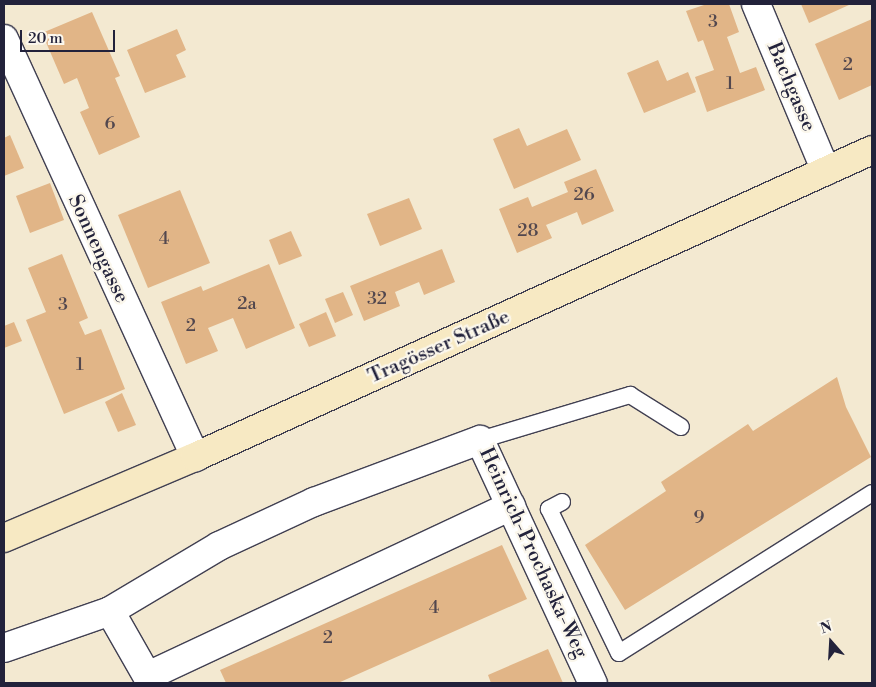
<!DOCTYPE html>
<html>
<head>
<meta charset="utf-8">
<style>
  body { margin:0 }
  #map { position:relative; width:876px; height:687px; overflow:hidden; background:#f3e9d1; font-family:"Libre Bodoni",serif }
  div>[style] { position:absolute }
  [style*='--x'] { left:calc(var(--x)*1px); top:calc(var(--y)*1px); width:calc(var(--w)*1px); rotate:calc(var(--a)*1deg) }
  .building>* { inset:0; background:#e1b587 }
  .roads { filter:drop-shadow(1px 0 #414052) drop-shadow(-1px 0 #414052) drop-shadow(0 1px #414052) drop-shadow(0 -1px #414052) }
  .service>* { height:16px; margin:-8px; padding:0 8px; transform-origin:8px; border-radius:8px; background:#fff }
  .minor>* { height:28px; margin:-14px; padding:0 14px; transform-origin:14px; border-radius:14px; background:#fff }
  .secondary>* { height:28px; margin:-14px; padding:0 14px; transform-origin:14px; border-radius:14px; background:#f7e9c3 }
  span { translate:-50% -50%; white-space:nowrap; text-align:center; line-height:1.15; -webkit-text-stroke:4.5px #fbf7ec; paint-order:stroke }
  .number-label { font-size:18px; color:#52474e }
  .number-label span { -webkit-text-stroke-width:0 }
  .street-label { font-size:20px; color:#22223b }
  .frame { position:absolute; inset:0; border:5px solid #22223b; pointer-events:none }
  .north { position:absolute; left:806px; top:617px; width:50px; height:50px; -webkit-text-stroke:4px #fbf7ec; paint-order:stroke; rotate:341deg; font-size:14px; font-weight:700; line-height:20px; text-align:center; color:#22223b }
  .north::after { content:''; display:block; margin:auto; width:18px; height:22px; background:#22223b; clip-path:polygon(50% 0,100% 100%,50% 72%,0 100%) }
  .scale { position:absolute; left:20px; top:30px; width:95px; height:22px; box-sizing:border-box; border:2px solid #22223b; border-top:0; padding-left:6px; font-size:15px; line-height:18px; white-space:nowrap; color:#22223b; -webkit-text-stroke:4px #fbf7ec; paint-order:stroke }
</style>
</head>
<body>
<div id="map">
  <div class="building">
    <div style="clip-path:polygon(707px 4px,729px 4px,739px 32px,727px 37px,740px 73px,756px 67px,765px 90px,707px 112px,695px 77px,714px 70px,703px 40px,698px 42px,686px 11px)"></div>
    <div style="clip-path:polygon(801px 4px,849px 4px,849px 5px,809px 23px)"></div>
    <div style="clip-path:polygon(92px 12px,120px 76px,115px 78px,140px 137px,99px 155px,80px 112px,89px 108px,77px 78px,64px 84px,42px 33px)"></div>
    <div style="clip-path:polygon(872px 19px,872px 85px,839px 100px,815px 44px)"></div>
    <div style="clip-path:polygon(177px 29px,186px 50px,176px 55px,186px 77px,145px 93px,127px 50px)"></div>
    <div style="clip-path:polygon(658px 60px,667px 81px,688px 72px,696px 92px,644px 113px,627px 73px)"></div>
    <div style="clip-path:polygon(519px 128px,527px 146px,567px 129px,581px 160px,514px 189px,493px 139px)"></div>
    <div style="clip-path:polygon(10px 135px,24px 168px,4px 176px,4px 138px)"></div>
    <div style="clip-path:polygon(596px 169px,614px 211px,582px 225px,577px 212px,546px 225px,552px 238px,517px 253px,499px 209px,528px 197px,532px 207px,568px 192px,564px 182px)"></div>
    <div style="clip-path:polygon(50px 183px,64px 220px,30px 233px,16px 196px)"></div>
    <div style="clip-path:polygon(180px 190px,210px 263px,148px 288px,118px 215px)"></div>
    <div style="clip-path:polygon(409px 198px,422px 229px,380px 246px,367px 214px)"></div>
    <div style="clip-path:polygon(291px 231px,302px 256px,279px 265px,269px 240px)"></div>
    <div style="clip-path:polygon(442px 249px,455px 282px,424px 295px,419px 282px,395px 292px,400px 306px,364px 321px,350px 286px)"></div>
    <div style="clip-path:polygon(62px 254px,88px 318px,79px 322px,85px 335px,101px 329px,125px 389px,64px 414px,26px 320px,46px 312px,28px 268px)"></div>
    <div style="clip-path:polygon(269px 264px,295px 328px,246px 349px,233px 318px,208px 328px,218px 351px,186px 364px,161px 302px,201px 286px,203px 291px)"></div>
    <div style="clip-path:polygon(343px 292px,353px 315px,335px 323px,325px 299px)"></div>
    <div style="clip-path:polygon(326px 312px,336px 336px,309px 347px,299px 324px)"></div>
    <div style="clip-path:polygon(14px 322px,22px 341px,4px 348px,4px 326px)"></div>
    <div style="clip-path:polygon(837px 377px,846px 407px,871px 457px,625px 610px,585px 545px,666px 491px,661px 482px,748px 424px,753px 431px)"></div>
    <div style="clip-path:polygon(122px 393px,136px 425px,118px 432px,105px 402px)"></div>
    <div style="clip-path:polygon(502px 545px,527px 599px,338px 683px,226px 683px,220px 670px)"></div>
    <div style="clip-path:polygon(548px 649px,563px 683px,491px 683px,488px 675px)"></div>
  </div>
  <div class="roads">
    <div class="service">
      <div style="--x:480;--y:440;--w:157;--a:-16.7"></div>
      <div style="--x:630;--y:395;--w:60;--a:32.1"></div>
      <div style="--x:562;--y:502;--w:15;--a:152"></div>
      <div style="--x:549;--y:509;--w:160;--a:64.1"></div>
      <div style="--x:619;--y:653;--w:299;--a:-32.3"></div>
    </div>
    <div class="minor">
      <div style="--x:756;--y:4;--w:181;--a:67.3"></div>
      <div style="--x:4;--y:39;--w:460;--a:65.4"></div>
      <div style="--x:110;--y:611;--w:83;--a:60.3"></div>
      <div style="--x:4;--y:648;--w:112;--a:-19.2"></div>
      <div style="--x:110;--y:611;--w:127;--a:-30.8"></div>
      <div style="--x:219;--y:546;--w:105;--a:-24.9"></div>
      <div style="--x:314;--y:502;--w:177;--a:-20.5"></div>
      <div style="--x:480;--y:440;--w:268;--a:65.1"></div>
      <div style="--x:148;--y:676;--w:401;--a:-25.1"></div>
    </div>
    <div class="secondary">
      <div style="--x:4;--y:538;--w:207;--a:-23"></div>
      <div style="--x:195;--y:457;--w:743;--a:-24.39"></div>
    </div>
  </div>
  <div class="number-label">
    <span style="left:713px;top:22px">3</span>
    <span style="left:848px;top:65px">2</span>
    <span style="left:730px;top:84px">1</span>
    <span style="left:110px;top:124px">6</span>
    <span style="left:584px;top:195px">26</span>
    <span style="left:528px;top:231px">28</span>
    <span style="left:164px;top:239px">4</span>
    <span style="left:377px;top:299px">32</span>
    <span style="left:247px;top:304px">2a</span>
    <span style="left:63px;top:305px">3</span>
    <span style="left:191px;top:326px">2</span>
    <span style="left:80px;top:365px">1</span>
    <span style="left:699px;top:518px">9</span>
    <span style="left:434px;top:608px">4</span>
    <span style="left:328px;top:638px">2</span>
  </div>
  <div class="street-label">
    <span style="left:791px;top:87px;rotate:67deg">Bachgasse</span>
    <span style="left:98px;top:249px;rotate:65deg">Sonnengasse</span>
    <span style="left:439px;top:347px;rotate:-24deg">Tragösser Straße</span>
    <span style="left:533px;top:553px;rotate:65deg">Heinrich-Prochaska-Weg</span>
  </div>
  <div class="frame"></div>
  <div class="north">N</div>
  <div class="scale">20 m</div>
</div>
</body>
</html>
